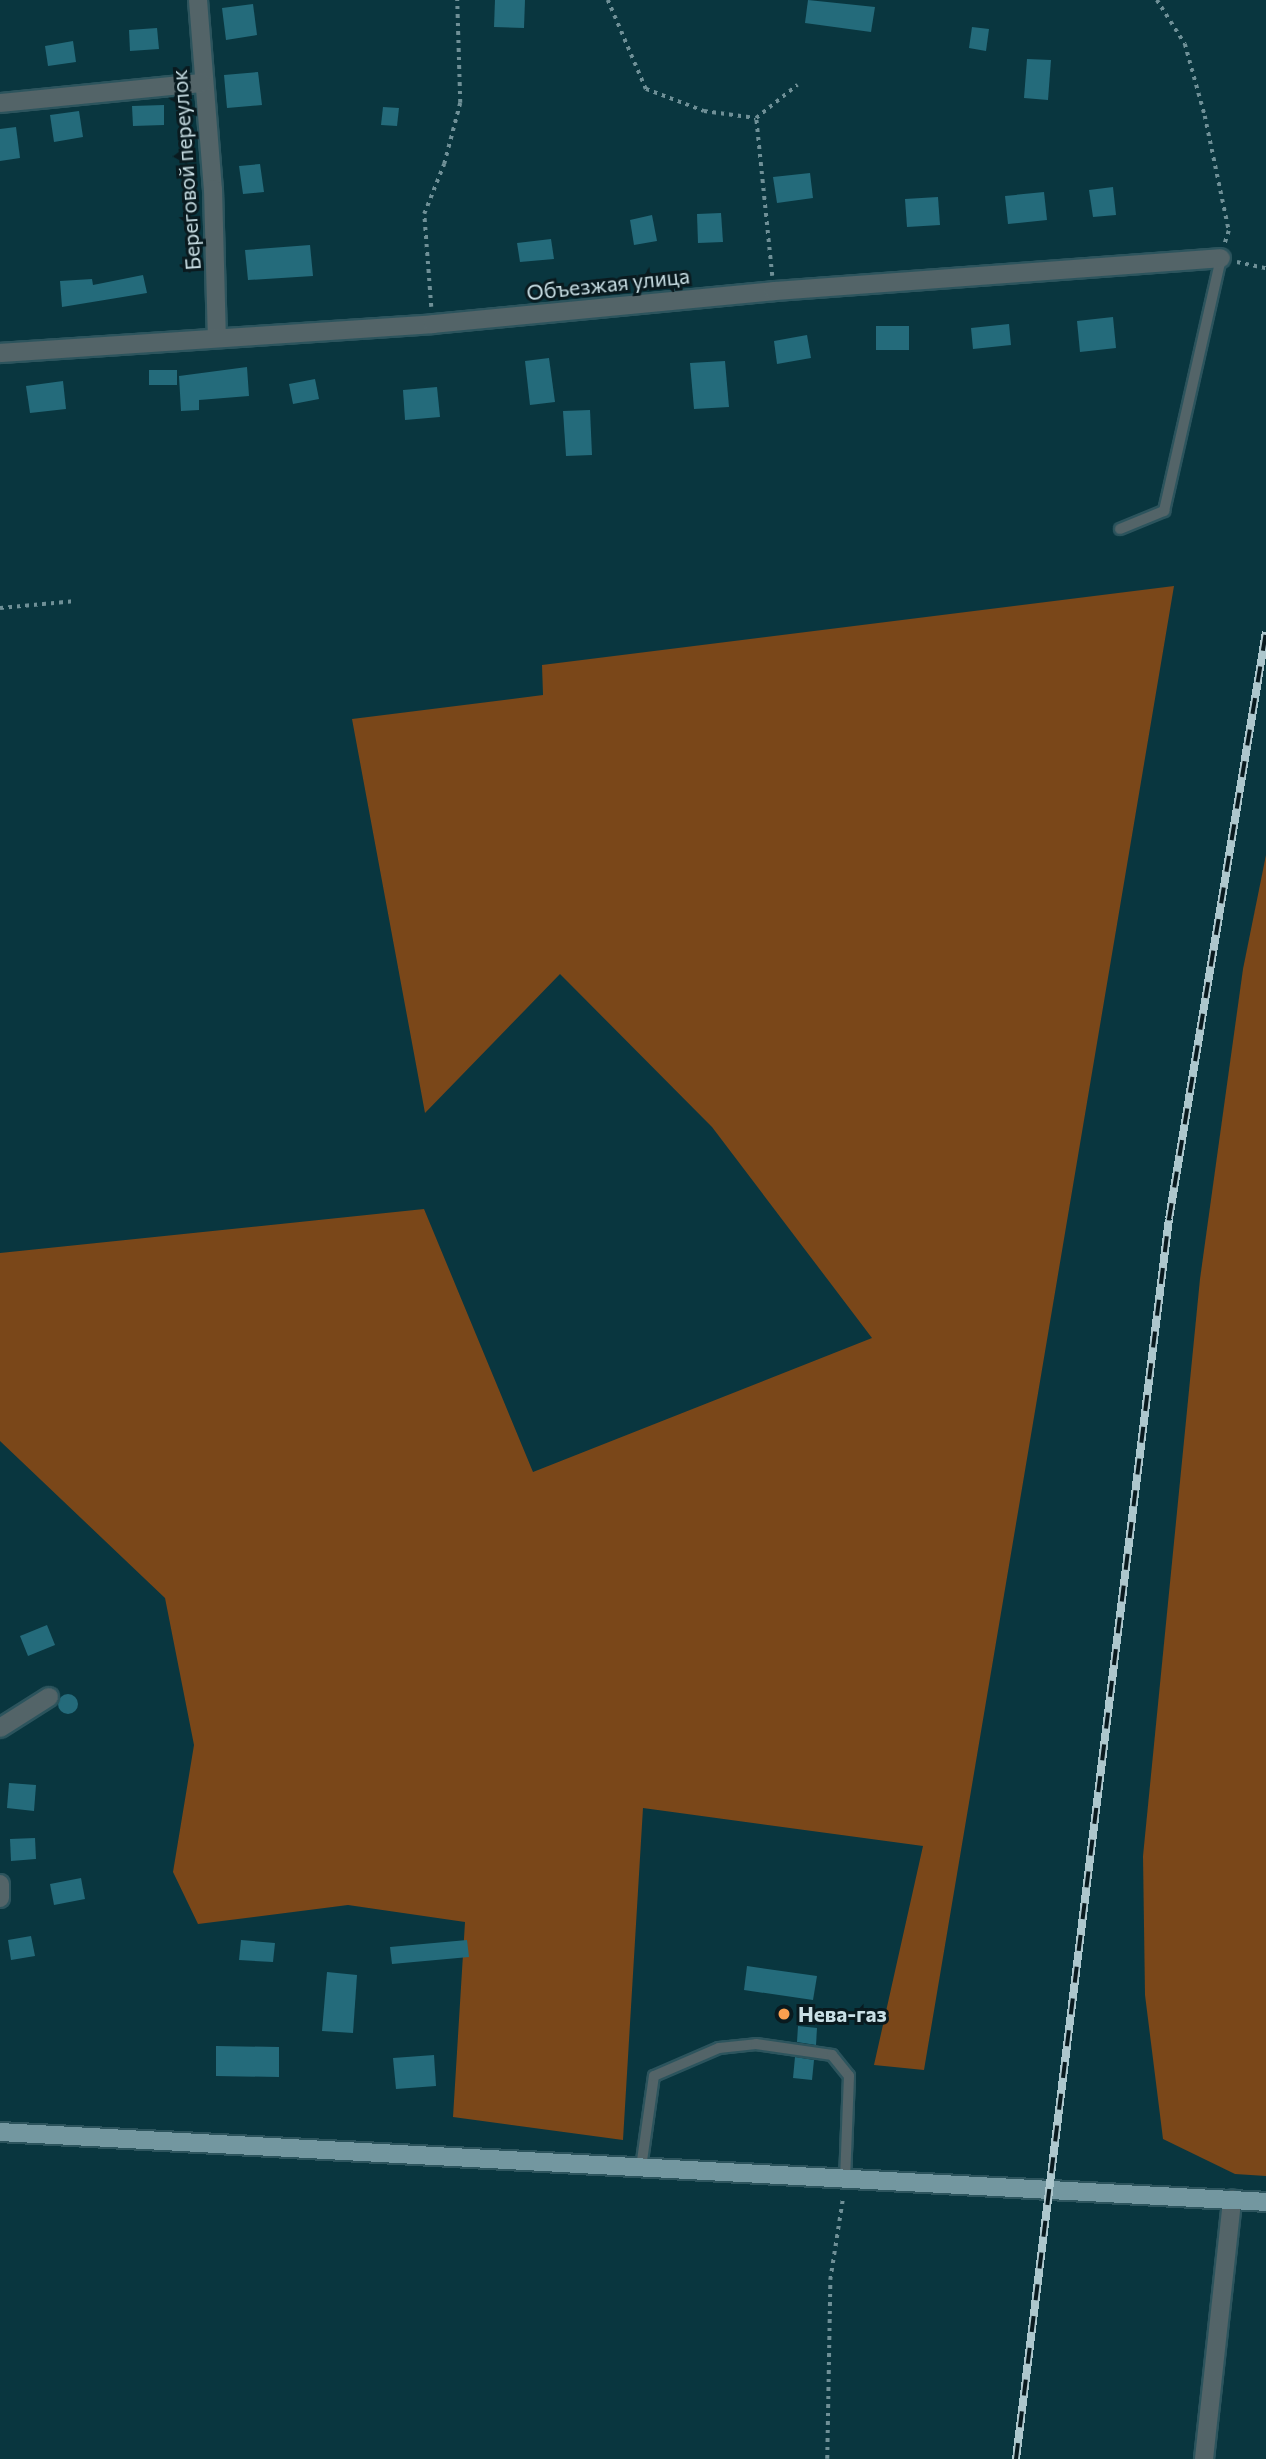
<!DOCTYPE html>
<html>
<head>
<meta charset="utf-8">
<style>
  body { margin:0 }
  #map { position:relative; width:1266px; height:2459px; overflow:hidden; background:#09363f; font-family:Commissioner,sans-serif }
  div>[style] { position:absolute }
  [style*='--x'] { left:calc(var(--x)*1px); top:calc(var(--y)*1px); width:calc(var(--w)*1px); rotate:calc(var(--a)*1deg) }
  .forest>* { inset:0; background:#7a4719 }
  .building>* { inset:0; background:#246b7b }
  .round { border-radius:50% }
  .path>* { height:3.5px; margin-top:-1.75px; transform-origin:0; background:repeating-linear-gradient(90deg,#6f9097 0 3.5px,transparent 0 8.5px) }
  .roads { filter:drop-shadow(2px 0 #2c545d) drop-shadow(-2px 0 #2c545d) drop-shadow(0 2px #2c545d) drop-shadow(0 -2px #2c545d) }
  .lane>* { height:10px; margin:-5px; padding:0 5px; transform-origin:5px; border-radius:5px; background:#536468 }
  .street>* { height:18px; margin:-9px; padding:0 9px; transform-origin:9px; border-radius:9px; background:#536468 }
  .primary>* { height:18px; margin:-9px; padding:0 9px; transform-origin:9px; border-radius:9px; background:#7397a0 }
  .rail>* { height:8px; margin-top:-4px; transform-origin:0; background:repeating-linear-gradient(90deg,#091a1f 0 16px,#adc7cd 0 32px); box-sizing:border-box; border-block:2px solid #adc7cd }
  .dots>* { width:19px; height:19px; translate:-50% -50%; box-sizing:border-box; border:4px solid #091a1f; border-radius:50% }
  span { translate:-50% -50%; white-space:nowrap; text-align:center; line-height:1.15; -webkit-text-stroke:6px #091a1f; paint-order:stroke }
  .street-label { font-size:21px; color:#c9dfe5 }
  .poi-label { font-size:21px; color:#c9dfe5; font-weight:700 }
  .left { translate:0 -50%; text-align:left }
</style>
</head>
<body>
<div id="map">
  <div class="forest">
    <div style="clip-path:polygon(1174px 586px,924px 2070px,874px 2065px,923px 1846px,643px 1808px,623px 2140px,453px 2117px,465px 1922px,348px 1905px,198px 1924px,173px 1872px,194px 1745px,165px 1598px,0 1441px,0 1253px,424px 1209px,533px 1472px,872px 1338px,712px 1127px,560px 974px,425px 1113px,352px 719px,543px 695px,542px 665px)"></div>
    <div style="clip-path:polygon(1266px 855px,1266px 2176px,1235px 2174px,1163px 2139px,1145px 1995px,1143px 1856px,1200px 1279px,1243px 969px)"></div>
  </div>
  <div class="building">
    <div style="clip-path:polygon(495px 0,525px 0,524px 28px,494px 27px)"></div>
    <div style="clip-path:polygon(808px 0,875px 7px,871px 32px,805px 23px)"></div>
    <div style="clip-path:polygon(253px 4px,257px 35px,226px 40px,222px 8px)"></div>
    <div style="clip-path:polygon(972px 27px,989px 29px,986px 51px,969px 48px)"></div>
    <div style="clip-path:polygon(157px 28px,159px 49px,130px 51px,129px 30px)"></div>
    <div style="clip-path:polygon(73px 41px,76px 62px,48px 66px,45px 46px)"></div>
    <div style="clip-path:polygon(1027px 59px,1051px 60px,1048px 100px,1024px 98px)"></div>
    <div style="clip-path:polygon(258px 72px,262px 105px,227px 108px,224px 75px)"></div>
    <div style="clip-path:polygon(164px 105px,164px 125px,133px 126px,132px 106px)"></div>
    <div style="clip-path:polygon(383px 107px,399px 108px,397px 126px,381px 125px)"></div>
    <div style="clip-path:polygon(79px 111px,83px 137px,54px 142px,50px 115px)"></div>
    <div style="clip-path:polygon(16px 127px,20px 158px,0 161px,0 129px)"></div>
    <div style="clip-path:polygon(260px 164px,264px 192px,243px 194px,239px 166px)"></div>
    <div style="clip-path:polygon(810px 173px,813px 198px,777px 203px,773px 177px)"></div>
    <div style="clip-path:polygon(1113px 187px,1116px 215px,1093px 217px,1089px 190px)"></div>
    <div style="clip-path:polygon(1044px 192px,1047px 220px,1008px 224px,1005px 196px)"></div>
    <div style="clip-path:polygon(938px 197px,940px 225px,907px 227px,905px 199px)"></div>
    <div style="clip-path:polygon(721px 213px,723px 242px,698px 243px,697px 214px)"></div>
    <div style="clip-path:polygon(652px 215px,657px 241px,634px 245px,630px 220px)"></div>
    <div style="clip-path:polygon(551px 239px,554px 259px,520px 262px,517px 243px)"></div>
    <div style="clip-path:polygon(310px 245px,313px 276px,248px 280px,245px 250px)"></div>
    <div style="clip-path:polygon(143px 275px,147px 293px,62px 307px,60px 281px,92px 279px,93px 285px)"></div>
    <div style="clip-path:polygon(1113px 317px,1116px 348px,1080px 352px,1077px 321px)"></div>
    <div style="clip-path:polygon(1009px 324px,1011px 345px,973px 349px,971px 328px)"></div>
    <div style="clip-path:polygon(876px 326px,909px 326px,909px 350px,876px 350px)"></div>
    <div style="clip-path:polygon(807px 335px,811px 358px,777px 364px,774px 341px)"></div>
    <div style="clip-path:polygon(549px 358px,555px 402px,530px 405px,525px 361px)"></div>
    <div style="clip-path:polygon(725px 361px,729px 407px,694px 409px,690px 363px)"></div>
    <div style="clip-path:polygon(247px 367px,249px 396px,199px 400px,199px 410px,181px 411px,179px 376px)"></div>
    <div style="clip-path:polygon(149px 370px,177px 370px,177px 385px,149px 385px)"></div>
    <div style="clip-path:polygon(315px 379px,319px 399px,293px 404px,289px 384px)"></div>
    <div style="clip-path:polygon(63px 381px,66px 409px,30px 413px,26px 386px)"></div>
    <div style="clip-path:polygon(437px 387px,440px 417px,405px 420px,403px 390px)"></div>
    <div style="clip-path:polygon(590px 410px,592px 455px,566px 456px,563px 411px)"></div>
    <div style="clip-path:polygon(47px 1625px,55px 1645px,28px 1656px,20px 1636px)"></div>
    <div class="round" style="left:58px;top:1694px;width:20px;height:20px"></div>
    <div style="clip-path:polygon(9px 1783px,36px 1785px,34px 1811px,7px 1808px)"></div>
    <div style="clip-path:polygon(35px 1838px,36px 1859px,11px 1861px,10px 1839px)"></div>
    <div style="clip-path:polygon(81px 1878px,85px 1899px,54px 1905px,50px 1884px)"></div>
    <div style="clip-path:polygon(31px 1936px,35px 1956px,11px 1960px,8px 1940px)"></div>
    <div style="clip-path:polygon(241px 1940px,275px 1943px,273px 1962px,239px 1960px)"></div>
    <div style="clip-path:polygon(467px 1940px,469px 1957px,392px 1964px,390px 1947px)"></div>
    <div style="clip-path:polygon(747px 1966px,817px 1976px,813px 2000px,744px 1990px)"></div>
    <div style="clip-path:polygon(327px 1972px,357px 1975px,353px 2033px,322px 2031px)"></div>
    <div style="clip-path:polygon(798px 2026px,817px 2028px,816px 2045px,797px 2042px)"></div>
    <div style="clip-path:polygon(216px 2046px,279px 2047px,279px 2077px,216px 2076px)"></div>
    <div style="clip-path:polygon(434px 2055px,436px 2086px,396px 2089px,393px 2058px)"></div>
    <div style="clip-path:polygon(795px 2057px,814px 2060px,812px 2080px,793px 2078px)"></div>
  </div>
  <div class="path">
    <div style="--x:608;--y:0;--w:97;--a:66.9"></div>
    <div style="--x:646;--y:89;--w:62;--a:20.8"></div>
    <div style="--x:704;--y:111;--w:52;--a:7.7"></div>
    <div style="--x:1157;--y:0;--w:52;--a:57.5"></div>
    <div style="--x:1185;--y:44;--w:75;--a:74.5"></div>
    <div style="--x:1205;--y:116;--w:117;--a:78.2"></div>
    <div style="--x:1229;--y:231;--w:13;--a:108"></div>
    <div style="--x:1237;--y:262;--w:30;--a:12"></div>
    <div style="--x:772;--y:276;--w:159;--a:-95.8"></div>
    <div style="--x:756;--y:118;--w:53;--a:-38.8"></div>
    <div style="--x:431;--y:307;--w:93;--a:-94.3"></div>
    <div style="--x:424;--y:214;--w:54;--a:-68.2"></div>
    <div style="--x:444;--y:164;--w:63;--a:-75.3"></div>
    <div style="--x:460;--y:103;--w:103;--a:-91.7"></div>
    <div style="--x:0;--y:608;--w:76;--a:-5.3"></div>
    <div style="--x:827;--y:2459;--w:179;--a:-89"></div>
    <div style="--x:830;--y:2280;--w:84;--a:-81.1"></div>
  </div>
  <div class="roads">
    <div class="lane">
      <div style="--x:1120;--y:529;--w:48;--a:-22.2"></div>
      <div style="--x:1164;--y:511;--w:259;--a:-77.3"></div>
      <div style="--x:641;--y:2168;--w:93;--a:-82"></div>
      <div style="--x:654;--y:2076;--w:71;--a:-23.3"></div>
      <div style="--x:719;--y:2048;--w:37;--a:-6"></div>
      <div style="--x:756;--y:2044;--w:77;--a:8.2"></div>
      <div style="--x:832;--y:2055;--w:27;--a:51"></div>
      <div style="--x:849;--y:2076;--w:104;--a:92.2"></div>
    </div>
    <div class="street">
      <div style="--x:198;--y:0;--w:190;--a:85.5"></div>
      <div style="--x:213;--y:189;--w:148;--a:88.5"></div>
      <div style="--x:0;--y:103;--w:203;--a:-5.7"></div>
      <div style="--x:0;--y:353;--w:434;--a:-3.8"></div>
      <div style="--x:433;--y:324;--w:343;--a:-5.5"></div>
      <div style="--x:774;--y:291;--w:448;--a:-4.2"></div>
      <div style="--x:0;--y:1728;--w:58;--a:-32.3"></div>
      <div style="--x:0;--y:1884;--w:14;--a:90"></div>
      <div style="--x:1204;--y:2459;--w:261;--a:-83.8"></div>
    </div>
    <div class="primary">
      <div style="--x:0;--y:2132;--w:1268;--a:3.16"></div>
    </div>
  </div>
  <div class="rail">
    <div style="--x:1016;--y:2459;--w:1249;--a:-82.97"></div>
    <div style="--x:1169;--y:1219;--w:595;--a:-80.62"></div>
  </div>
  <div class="dots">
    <div style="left:784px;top:2014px;background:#fa9f4f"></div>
  </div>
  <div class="street-label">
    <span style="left:186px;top:170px;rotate:-94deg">Береговой переулок</span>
    <span style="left:608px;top:284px;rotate:-6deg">Объезжая улица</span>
  </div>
  <div class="poi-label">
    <span class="left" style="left:798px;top:2014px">Нева-газ</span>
  </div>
</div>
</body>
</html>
